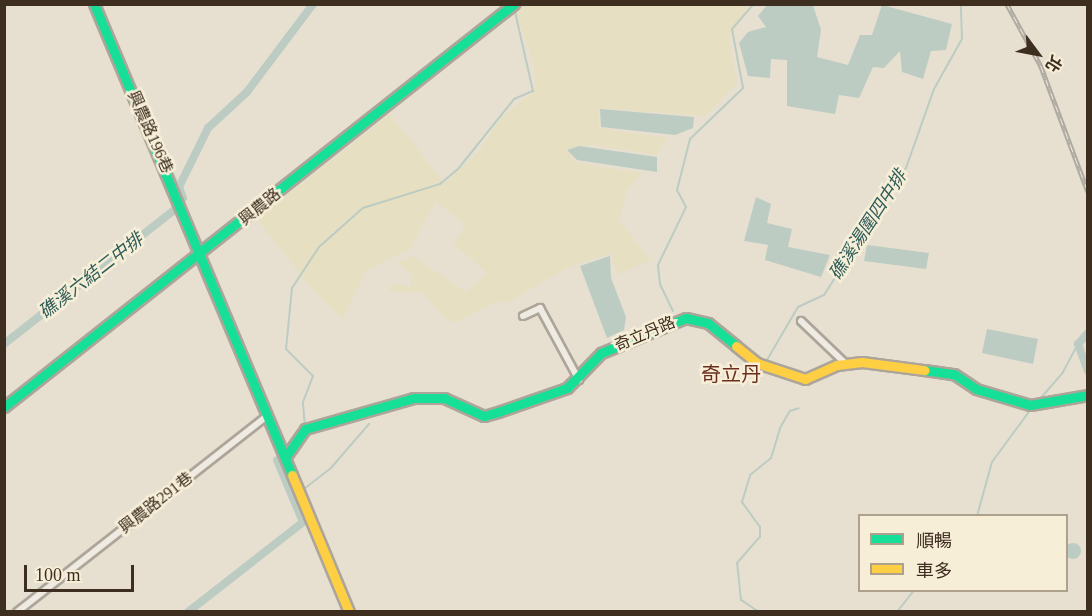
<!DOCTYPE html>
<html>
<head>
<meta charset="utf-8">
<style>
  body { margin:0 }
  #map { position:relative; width:1092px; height:616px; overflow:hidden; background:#e7e0d1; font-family:"Times New Roman","Noto Sans TC",serif }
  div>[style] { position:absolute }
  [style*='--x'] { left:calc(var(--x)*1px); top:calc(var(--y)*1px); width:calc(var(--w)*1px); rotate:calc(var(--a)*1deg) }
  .farmland>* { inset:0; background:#e6dfc2 }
  .water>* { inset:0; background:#bcccc2 }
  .round { border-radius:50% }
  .stream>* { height:2px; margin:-1px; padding:0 1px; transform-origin:1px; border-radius:1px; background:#bcccc2 }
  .canal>* { height:8px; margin:-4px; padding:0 4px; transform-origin:4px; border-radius:4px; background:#bcccc2 }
  .roads { filter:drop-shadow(2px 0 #ada599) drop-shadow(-2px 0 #ada599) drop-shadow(0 2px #ada599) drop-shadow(0 -2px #ada599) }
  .street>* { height:6px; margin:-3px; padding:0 3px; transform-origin:3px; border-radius:3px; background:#efebe3 }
  .fast>* { height:9px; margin:-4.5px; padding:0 4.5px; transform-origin:4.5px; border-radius:4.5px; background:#16e098 }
  .slow>* { height:9px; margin:-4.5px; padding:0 4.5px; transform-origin:4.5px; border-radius:4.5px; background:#ffcf43 }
  .rail>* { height:4.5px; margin-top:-2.25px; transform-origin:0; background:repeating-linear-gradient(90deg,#f7eed8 0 7px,#afaaa2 0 14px); box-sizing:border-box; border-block:2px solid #afaaa2 }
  span { translate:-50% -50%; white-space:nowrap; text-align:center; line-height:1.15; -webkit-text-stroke:5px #f7eed8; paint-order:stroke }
  .street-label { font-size:16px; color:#3d2e20 }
  .water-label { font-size:18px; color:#2f5d5a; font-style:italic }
  .quarter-label { font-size:20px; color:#6b2e1e }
  .frame { position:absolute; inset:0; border:6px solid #3d2e20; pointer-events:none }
  .legend { position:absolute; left:858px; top:514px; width:210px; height:78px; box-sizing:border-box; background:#f7eed8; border:2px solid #ada18e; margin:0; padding:8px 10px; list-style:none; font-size:18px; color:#3d2e20 }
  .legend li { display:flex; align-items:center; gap:12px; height:30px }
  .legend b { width:30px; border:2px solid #ada18e }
  .north { position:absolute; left:1008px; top:24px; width:60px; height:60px; -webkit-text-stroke:4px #f7eed8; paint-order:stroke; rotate:122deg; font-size:16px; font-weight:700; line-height:24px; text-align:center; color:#3d2e20 }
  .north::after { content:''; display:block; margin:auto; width:21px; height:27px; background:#3d2e20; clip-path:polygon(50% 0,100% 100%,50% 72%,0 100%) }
  .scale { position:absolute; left:24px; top:565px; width:110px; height:27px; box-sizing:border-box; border:3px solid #3d2e20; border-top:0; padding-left:8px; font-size:18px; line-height:21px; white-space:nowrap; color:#3d2e20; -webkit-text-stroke:4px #f7eed8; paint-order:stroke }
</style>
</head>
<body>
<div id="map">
  <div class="farmland">
    <div style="clip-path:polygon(526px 5px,751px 5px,729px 39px,737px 83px,705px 116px,599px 108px,599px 128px,668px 138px,657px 155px,593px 145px,566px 149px,577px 163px,642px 173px,626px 192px,619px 220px,651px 260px,617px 275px,611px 253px,567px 268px,505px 304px,498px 301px,455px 323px,446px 320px,423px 292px,387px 292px,393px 283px,410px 287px,412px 275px,398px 263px,413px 256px,465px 292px,488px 274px,453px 243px,465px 226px,436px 201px,410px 249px,366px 271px,343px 319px,312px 290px,257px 219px,390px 114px,444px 183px,475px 156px,502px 117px,535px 90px,534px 64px,516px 14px)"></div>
  </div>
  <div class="water">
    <div style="clip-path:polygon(767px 5px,813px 5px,821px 30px,817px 57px,848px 65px,860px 35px,872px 35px,882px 5px,952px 24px,946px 50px,931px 51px,923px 79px,902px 72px,900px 51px,884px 68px,873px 67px,859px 98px,839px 95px,835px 114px,787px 106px,787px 60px,771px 59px,770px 78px,748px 76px,739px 43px,748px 32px,766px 27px,758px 16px)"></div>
    <div style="clip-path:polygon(600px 109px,694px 117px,693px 128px,675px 135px,601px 127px)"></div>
    <div style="clip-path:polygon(579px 146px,657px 157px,657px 172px,577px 160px,567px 150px)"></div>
    <div style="clip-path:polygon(756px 197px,771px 204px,767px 223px,792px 229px,788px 247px,830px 255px,821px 277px,765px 260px,768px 245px,744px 241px)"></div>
    <div style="clip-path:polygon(867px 245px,929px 253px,926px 269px,864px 261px)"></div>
    <div style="clip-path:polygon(610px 256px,611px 278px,626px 317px,624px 330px,607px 338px,580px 266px)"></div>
    <div style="clip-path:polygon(987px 329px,1038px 339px,1033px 364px,982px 353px)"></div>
    <div class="round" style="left:1065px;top:543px;width:16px;height:16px"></div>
  </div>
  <div class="stream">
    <div style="--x:99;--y:4;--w:200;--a:66.4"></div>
    <div style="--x:446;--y:65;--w:87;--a:-37.5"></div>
    <div style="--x:255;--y:215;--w:168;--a:-37.8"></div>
    <div style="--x:673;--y:311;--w:30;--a:-116"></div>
    <div style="--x:660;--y:284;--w:19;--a:-96"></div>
    <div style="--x:658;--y:265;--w:64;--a:-64.2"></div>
    <div style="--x:686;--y:207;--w:19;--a:-118"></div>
    <div style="--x:677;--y:190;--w:53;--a:-75.7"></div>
    <div style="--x:690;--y:139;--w:74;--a:-43.9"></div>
    <div style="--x:743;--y:88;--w:60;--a:-100.6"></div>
    <div style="--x:732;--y:29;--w:33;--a:-49"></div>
    <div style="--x:767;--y:360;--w:61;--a:-59.7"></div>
    <div style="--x:798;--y:307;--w:29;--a:-25"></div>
    <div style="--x:824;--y:295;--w:151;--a:-57.2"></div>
    <div style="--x:906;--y:168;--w:84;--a:-70.5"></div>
    <div style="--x:934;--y:89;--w:57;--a:-60.8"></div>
    <div style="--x:962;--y:39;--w:35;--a:-92"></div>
    <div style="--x:1039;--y:400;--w:37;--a:-49"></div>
    <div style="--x:1063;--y:372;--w:32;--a:-62"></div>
    <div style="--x:274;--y:417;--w:26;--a:69"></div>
    <div style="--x:305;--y:427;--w:25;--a:-95"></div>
    <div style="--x:303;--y:402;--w:28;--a:-69"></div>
    <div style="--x:313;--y:376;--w:38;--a:-135"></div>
    <div style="--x:286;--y:349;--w:61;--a:-84.4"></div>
    <div style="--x:292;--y:288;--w:49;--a:-56.6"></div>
    <div style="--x:319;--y:247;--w:59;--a:-41.6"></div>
    <div style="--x:363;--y:208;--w:81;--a:-17.3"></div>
    <div style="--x:440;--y:184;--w:23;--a:-40"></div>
    <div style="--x:458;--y:169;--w:90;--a:-51.3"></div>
    <div style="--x:514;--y:99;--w:21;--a:-23"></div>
    <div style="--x:533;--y:91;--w:81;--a:-102.8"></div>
    <div style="--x:515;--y:12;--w:12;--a:-42"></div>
    <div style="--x:292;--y:462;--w:30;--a:66"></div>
    <div style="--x:977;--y:516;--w:56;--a:-74.5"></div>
    <div style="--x:992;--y:462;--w:66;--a:-53.7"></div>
    <div style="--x:315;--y:524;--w:37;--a:-107"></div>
    <div style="--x:304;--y:489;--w:33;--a:-38"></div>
    <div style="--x:330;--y:469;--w:60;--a:-49.1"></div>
    <div style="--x:759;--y:612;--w:22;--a:-146"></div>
    <div style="--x:741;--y:600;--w:37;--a:-96"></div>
    <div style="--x:737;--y:563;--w:35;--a:-49"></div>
    <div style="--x:760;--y:537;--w:10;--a:-90"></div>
    <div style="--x:760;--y:527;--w:31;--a:-126"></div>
    <div style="--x:742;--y:502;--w:28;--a:-73"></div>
    <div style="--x:750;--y:475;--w:27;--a:-39"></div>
    <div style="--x:771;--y:458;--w:31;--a:-73"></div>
    <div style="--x:780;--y:428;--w:20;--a:-60"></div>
    <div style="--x:790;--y:411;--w:9;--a:-18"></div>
    <div style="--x:897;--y:612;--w:28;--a:-52"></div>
  </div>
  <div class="canal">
    <div style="--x:183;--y:198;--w:12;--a:-110"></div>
    <div style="--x:179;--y:187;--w:66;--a:-63.8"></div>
    <div style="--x:208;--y:128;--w:53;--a:-42.7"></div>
    <div style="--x:247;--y:92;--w:110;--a:-53.1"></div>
    <div style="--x:1088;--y:333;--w:15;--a:132"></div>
    <div style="--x:1078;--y:344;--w:29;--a:70"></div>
    <div style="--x:4;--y:344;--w:220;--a:-38.2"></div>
    <div style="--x:188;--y:612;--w:146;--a:-38"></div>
    <div style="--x:303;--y:522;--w:67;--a:-112.8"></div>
  </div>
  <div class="roads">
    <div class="street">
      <div style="--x:523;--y:316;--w:19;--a:-25"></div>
      <div style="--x:540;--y:308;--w:82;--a:61.6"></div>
      <div style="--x:801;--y:321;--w:61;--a:43.7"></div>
      <div style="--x:17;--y:612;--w:318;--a:-38.1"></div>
    </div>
    <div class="fast">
      <div style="--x:94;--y:4;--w:511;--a:67.2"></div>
      <div style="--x:924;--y:370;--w:30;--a:8"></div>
      <div style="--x:954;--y:374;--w:27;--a:34"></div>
      <div style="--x:976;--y:389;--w:56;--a:16.5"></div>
      <div style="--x:1030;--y:405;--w:59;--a:-9.8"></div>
      <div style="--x:4;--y:407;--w:650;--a:-38.32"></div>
      <div style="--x:287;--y:455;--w:32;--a:-55"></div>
      <div style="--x:305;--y:429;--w:113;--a:-15.9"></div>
      <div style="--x:414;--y:398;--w:30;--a:0"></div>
      <div style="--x:444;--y:398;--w:44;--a:24.2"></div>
      <div style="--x:484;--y:416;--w:15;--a:-16"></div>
      <div style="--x:498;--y:412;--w:73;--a:-19.2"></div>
      <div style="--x:567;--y:388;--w:49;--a:-45.8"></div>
      <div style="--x:601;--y:353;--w:92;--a:-22.4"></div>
      <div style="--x:686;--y:318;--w:23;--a:13"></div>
      <div style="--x:708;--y:323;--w:36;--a:39"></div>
    </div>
    <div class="slow">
      <div style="--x:736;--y:346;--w:27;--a:39"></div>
      <div style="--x:757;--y:363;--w:51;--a:18.4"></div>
      <div style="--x:805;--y:379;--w:35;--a:-24"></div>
      <div style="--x:837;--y:365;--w:25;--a:-7"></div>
      <div style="--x:862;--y:362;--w:63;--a:7.4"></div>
      <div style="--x:292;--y:475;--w:148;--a:67.4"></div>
    </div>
  </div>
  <div class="rail">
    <div style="--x:1007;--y:4;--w:71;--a:61.3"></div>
    <div style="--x:1041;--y:66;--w:134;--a:69.5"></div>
  </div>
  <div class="street-label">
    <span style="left:150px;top:132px;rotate:66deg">興農路196巷</span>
    <span style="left:260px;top:207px;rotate:-39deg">興農路</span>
    <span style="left:645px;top:334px;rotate:-23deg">奇立丹路</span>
    <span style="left:156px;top:503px;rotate:-38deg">興農路291巷</span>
  </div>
  <div class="water-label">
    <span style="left:868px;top:225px;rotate:-57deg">礁溪湯圍四中排</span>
    <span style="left:91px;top:276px;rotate:-38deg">礁溪六結二中排</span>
  </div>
  <div class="quarter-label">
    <span style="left:731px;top:374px">奇立丹</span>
  </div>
  <div class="frame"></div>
  <ul class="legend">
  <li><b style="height:8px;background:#16e098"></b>順暢</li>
  <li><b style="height:8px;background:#ffcf43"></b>車多</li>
  </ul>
  <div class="north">北</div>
  <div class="scale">100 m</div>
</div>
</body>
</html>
